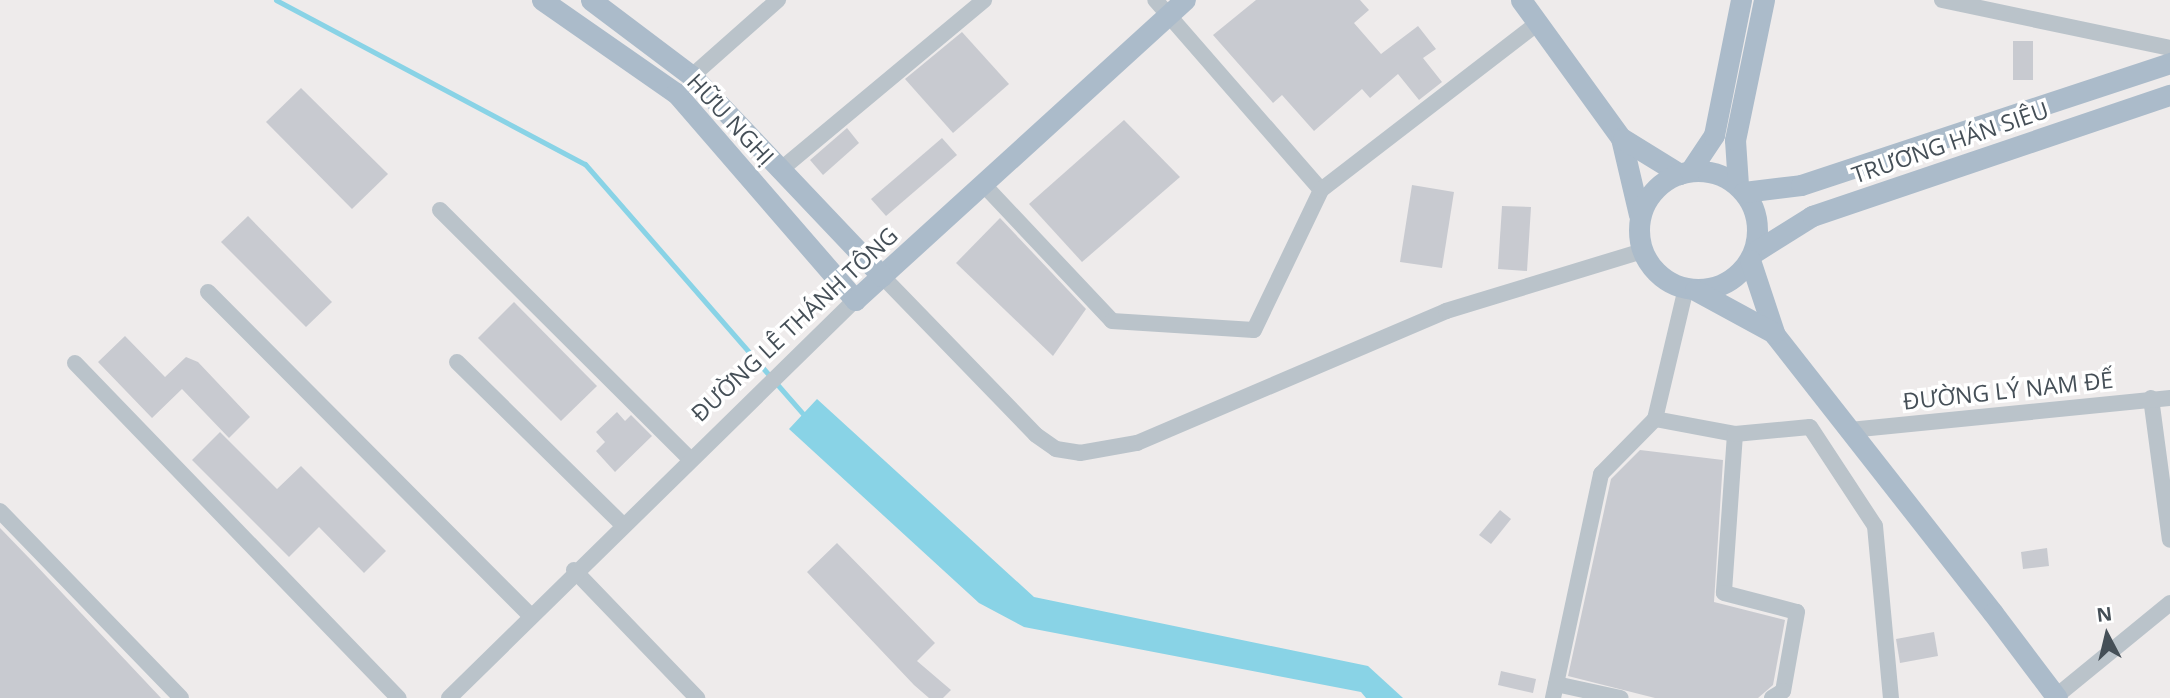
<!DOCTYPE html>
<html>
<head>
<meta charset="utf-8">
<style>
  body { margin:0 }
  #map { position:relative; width:2170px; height:698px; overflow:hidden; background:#eeebeb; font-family:"Open Sans",sans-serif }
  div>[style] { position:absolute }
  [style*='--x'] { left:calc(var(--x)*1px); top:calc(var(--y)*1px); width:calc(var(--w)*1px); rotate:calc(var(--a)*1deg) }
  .water>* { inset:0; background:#89d3e6 }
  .stream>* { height:5px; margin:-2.5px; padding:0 2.5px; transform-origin:2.5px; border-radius:2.5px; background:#89d3e6 }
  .building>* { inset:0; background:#c8cad0 }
  .minor>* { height:16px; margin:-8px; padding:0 8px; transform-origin:8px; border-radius:8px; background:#bac3ca }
  .major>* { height:21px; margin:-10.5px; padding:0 10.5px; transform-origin:10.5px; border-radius:10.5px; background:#abbbca }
  .major>.ring { margin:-10.5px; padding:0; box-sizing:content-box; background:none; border:21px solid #abbbca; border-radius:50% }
  .major-bridge>* { height:21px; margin:-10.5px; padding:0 10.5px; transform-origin:10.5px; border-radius:10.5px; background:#abbbca }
  span { translate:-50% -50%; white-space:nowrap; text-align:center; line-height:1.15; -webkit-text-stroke:7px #fff; paint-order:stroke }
  .street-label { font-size:23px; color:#454f57 }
  .north { position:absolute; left:2072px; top:600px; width:70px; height:70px; -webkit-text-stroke:5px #fff; paint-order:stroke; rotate:353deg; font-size:19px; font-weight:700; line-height:28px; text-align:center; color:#454f57 }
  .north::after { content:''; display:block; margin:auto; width:24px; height:32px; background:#454f57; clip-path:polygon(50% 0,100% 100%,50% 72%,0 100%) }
</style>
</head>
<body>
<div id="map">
  <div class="water">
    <div style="clip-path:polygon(817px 399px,1034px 597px,1368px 666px,1403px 698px,1366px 698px,1361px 692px,1024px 627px,979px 603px,789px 429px)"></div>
  </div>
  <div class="stream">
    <div style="--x:276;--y:0;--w:350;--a:28"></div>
    <div style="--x:585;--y:164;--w:336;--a:48.9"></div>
  </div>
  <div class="building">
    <div style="clip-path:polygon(1256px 0,1360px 0,1369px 10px,1354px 23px,1381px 54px,1418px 26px,1436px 49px,1423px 58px,1442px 82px,1419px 100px,1398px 74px,1370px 98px,1362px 89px,1314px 131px,1282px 95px,1273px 103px,1213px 35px)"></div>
    <div style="clip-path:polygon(962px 32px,1009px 84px,953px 133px,905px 79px)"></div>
    <div style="clip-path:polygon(2013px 41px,2033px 41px,2033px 80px,2013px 80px)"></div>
    <div style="clip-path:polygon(301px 88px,388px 174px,352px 209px,266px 122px)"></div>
    <div style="clip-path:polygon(1124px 120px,1180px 177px,1082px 262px,1029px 204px)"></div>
    <div style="clip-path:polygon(847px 128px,859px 143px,823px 175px,810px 160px)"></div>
    <div style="clip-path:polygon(942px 138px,957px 155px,886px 216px,871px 199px)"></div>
    <div style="clip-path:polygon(1412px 185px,1454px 192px,1442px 268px,1400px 262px)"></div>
    <div style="clip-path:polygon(1502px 206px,1531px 207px,1527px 271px,1498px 269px)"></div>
    <div style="clip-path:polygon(248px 216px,332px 302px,306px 327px,221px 242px)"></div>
    <div style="clip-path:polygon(1000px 218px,1086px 309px,1053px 356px,956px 263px)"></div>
    <div style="clip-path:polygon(514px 302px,597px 386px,561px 421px,478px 338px)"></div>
    <div style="clip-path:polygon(125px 336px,165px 377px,186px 357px,198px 362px,250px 417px,229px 438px,182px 389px,152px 418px,98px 362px)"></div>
    <div style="clip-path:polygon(617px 412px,625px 421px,631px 415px,652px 436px,615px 472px,596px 451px,605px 442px,596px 432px)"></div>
    <div style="clip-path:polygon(220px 432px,277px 489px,301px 466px,386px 551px,364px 573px,319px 527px,289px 557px,192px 460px)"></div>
    <div style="clip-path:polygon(1640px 450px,1723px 460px,1714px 602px,1785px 620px,1773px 685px,1758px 698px,1655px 698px,1568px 676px,1611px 479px)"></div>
    <div style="clip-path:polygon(1500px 510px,1511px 519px,1491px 544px,1479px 535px)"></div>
    <div style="clip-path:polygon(0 528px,32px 561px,161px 698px,0 698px)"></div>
    <div style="clip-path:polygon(837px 543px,935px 643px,917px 661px,951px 690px,943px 698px,929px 698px,914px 685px,807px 572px)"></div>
    <div style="clip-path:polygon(2047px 548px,2049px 566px,2023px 569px,2021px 552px)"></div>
    <div style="clip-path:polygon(1934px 632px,1938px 656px,1900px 663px,1896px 639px)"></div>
    <div style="clip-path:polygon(1501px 671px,1536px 679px,1533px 693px,1498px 685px)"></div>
  </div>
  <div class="minor">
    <div style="--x:1942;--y:0;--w:233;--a:11.9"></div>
    <div style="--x:692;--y:76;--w:115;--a:-41.5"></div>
    <div style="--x:779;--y:171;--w:267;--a:-39.8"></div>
    <div style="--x:983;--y:184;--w:188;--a:46.7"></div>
    <div style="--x:1112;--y:321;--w:142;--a:3.6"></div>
    <div style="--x:1254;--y:330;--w:155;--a:-64.4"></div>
    <div style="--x:1321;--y:190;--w:252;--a:-131.1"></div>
    <div style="--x:1321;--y:190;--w:274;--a:-37.6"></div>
    <div style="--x:440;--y:210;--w:353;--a:44.9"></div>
    <div style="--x:882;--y:276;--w:221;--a:45.9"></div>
    <div style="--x:1036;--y:435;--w:24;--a:35"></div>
    <div style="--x:1056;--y:449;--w:24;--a:9"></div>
    <div style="--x:1080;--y:453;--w:58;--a:-10"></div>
    <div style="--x:1137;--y:443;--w:336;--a:-23.1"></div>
    <div style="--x:1446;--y:311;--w:205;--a:-17"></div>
    <div style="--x:208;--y:292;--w:456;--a:45.1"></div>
    <div style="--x:457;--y:362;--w:231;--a:44.5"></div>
    <div style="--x:75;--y:363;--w:466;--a:46"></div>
    <div style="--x:2151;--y:398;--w:143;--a:82.4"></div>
    <div style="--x:1655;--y:419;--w:81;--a:10.6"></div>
    <div style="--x:1735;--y:434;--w:159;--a:94"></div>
    <div style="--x:1724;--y:593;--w:75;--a:14.6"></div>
    <div style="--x:1797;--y:612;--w:80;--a:100"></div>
    <div style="--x:1783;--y:691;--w:13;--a:148"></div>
    <div style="--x:1850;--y:430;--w:322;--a:-5.7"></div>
    <div style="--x:1735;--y:434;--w:75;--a:-5.3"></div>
    <div style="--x:1810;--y:427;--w:118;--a:56.7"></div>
    <div style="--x:1875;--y:526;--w:173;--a:84.7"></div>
    <div style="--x:0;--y:511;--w:260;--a:45.9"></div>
    <div style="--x:574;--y:570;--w:178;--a:46.1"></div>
    <div style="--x:1556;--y:684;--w:66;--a:12.2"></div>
    <div style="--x:449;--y:698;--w:569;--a:-44.43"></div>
    <div style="--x:1553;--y:698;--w:229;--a:-77.9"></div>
    <div style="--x:1601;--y:474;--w:77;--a:-45.5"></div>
    <div style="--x:1655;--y:419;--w:135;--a:-76.7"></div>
    <div style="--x:2054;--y:698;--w:150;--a:-39.3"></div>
  </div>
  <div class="major">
    <div style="--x:542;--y:0;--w:163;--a:34.8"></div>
    <div style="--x:676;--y:93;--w:274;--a:49.1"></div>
    <div style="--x:855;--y:300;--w:446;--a:-42.3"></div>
    <div style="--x:591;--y:0;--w:126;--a:37"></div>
    <div style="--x:692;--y:76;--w:276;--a:46.5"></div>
    <div style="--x:1521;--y:0;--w:170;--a:54.1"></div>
    <div style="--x:1621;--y:138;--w:79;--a:76.8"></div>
    <div style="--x:1623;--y:139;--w:67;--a:31.6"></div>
    <div class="ring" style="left:1639px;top:171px;width:97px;height:97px"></div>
    <div style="--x:1690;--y:171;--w:43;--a:-56.3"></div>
    <div style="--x:1714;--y:135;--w:138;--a:-78.7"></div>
    <div style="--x:1738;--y:185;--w:45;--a:-93.8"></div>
    <div style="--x:1735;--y:140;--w:143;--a:-78.3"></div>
    <div style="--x:1744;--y:192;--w:57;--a:-7"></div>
    <div style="--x:1801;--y:185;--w:389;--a:-18.3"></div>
    <div style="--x:1753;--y:253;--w:70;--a:-32.1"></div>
    <div style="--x:1812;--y:216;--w:378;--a:-18.7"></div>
    <div style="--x:1750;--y:260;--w:79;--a:71.6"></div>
    <div style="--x:1775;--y:335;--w:353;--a:51.9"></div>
    <div style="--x:1695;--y:290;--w:90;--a:28.6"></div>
  </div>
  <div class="major-bridge">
    <div style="--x:1993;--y:613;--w:106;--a:53"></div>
  </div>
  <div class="street-label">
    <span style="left:731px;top:119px;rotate:47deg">HỮU NGHỊ</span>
    <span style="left:1950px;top:142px;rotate:-19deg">TRƯƠNG HÁN SIÊU</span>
    <span style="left:794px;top:324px;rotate:-43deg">ĐƯỜNG LÊ THÁNH TÔNG</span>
    <span style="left:2008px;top:390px;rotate:-6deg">ĐƯỜNG LÝ NAM ĐẾ</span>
  </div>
  <div class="north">N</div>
</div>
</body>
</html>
